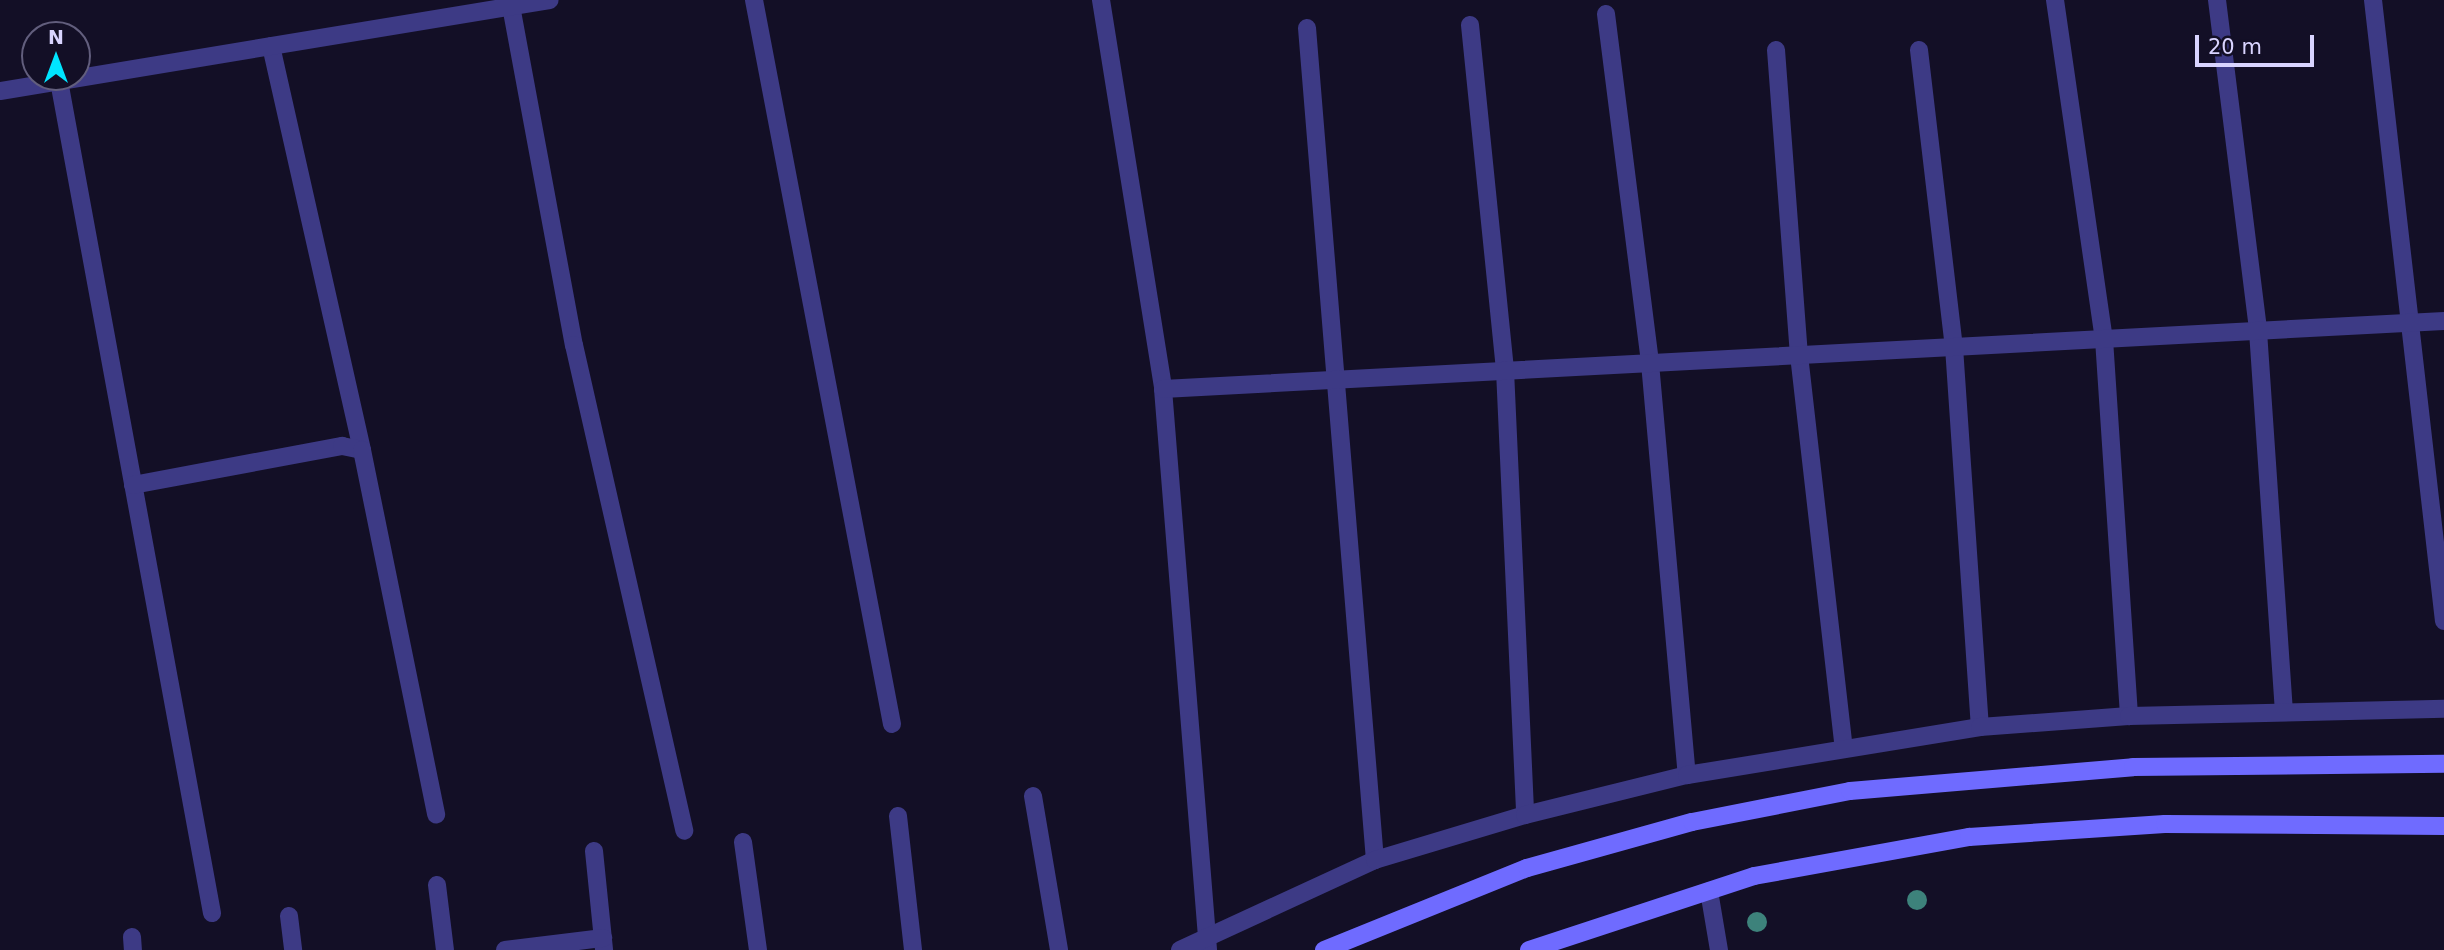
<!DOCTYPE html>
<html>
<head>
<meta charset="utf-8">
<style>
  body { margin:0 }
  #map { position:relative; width:2444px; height:950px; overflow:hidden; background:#130f26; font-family:"DejaVu Sans",sans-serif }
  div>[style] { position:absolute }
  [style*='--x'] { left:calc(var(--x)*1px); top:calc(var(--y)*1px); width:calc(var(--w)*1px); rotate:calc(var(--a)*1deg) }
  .lane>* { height:18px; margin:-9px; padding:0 9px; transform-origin:9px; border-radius:9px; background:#3d3a85 }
  .street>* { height:18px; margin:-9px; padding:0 9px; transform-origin:9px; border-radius:9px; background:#3d3a85 }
  .secondary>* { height:18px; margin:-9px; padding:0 9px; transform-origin:9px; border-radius:9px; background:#6f6bff }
  .trees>* { width:20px; height:20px; margin:-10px; border-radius:50%; background:#3d827b }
  span { translate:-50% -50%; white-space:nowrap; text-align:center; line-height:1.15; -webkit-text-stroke:7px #130f26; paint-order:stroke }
  .north { position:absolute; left:21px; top:21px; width:70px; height:70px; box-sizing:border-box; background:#130f26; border:2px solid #625e7d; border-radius:50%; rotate:0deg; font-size:19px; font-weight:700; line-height:28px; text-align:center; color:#d9d4ff }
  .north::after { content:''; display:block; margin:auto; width:24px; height:32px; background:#00e5ff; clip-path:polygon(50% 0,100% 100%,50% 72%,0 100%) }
  .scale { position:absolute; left:2195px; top:35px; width:119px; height:32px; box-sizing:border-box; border:4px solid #d9d4ff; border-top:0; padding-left:9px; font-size:21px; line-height:24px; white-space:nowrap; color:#d9d4ff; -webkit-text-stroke:5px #130f26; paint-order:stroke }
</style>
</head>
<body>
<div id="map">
  <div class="lane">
    <div style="--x:754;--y:0;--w:737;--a:79.21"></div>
    <div style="--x:511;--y:6;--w:345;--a:79.5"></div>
    <div style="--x:574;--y:345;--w:498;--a:77.2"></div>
    <div style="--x:271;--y:46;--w:414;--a:77.3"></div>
    <div style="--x:59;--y:81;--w:846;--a:79.58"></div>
    <div style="--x:0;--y:91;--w:557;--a:-9.39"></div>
    <div style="--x:133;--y:485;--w:213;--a:-10.6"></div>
    <div style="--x:342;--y:446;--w:20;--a:11"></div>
    <div style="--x:362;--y:450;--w:372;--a:78.5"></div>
  </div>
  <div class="street">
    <div style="--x:1101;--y:0;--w:394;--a:80.9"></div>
    <div style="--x:1163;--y:389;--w:563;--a:85.41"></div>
    <div style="--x:2055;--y:0;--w:343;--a:81.8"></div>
    <div style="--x:2104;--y:339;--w:378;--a:86.2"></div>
    <div style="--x:2217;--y:0;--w:334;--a:82.9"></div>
    <div style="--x:2258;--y:331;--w:381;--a:86.1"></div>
    <div style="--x:2373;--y:0;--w:625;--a:83.48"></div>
    <div style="--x:1606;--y:14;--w:352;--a:82.8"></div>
    <div style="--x:1650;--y:363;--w:414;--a:84.9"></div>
    <div style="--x:1470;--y:25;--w:347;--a:84.2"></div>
    <div style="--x:1505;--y:370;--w:445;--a:87.4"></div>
    <div style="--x:1307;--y:28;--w:835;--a:85.33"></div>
    <div style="--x:1776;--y:50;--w:306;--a:85.7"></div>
    <div style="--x:1799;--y:355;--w:396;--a:83.5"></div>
    <div style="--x:1919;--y:50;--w:299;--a:83.3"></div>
    <div style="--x:1954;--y:347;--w:381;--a:86.1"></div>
    <div style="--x:1163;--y:389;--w:1283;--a:-3.04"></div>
    <div style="--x:1033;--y:796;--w:156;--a:80.4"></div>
    <div style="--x:898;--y:816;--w:135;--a:83.6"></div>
    <div style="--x:743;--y:842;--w:109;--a:82.1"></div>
    <div style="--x:594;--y:851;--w:100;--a:84.2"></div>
    <div style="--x:437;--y:885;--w:65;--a:83"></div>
    <div style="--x:1709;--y:891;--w:60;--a:80.4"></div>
    <div style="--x:289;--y:916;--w:34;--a:83"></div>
    <div style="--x:132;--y:937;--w:13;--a:86"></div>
    <div style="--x:505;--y:950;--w:99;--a:-7"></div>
    <div style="--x:1180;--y:950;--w:215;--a:-24.8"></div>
    <div style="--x:1375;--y:860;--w:157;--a:-16.7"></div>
    <div style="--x:1525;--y:815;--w:167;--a:-13.9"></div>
    <div style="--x:1687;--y:775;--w:297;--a:-9.3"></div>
    <div style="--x:1980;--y:727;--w:149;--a:-4.2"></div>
    <div style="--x:2129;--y:716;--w:315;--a:-1.3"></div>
  </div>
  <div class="secondary">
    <div style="--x:1324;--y:950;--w:219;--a:-22"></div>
    <div style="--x:1527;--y:868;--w:171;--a:-15.6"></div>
    <div style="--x:1692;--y:822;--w:161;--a:-11.1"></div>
    <div style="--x:1850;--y:791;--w:284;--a:-4.8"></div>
    <div style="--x:2133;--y:767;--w:311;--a:-0.6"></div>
    <div style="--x:1529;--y:950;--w:237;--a:-18.2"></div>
    <div style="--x:1754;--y:876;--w:219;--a:-10.3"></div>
    <div style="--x:1969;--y:837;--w:196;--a:-3.8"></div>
    <div style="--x:2165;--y:824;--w:279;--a:0.4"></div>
  </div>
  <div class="trees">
    <div style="left:1917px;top:900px"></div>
    <div style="left:1757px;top:922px"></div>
  </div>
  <div class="north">N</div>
  <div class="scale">20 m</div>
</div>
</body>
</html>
